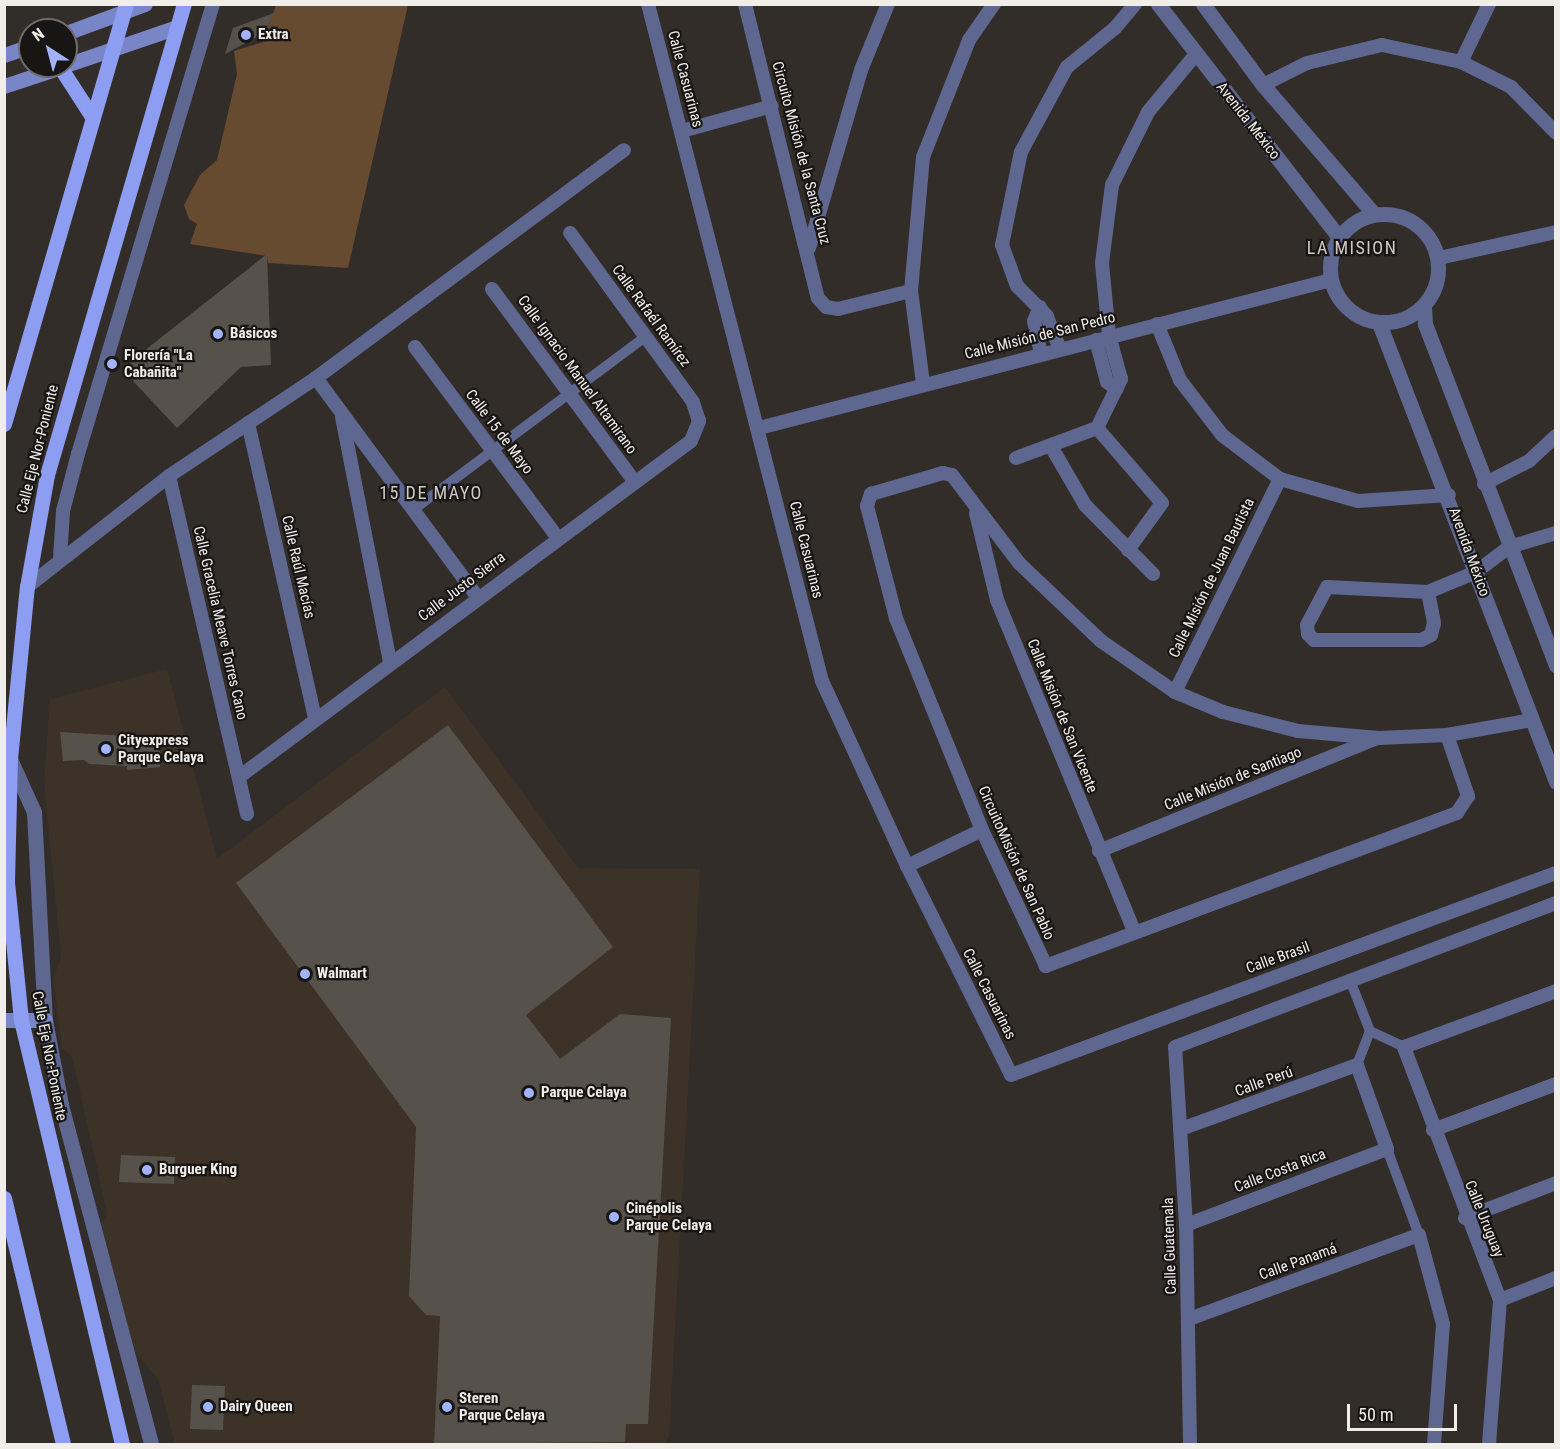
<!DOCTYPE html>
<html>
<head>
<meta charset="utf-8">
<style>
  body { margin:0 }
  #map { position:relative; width:1560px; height:1449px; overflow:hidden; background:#332d29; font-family:"Roboto Condensed",sans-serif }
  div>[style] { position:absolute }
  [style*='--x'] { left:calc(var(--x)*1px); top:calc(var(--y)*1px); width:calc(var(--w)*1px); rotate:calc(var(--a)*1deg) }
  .built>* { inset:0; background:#3c3228 }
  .green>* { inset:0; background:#664b31 }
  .building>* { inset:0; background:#56514b }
  .pedestrian>* { height:10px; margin:-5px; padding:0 5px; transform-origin:5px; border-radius:5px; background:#5e6790 }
  .minor>* { height:14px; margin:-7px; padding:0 7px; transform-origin:7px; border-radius:7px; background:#5e6790 }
  .tertiary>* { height:15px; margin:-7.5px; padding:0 7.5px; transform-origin:7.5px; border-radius:7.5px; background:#5e6790 }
  .tertiary>.ring { margin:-7.5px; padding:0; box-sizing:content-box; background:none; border:15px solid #5e6790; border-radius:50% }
  .secondary>* { height:15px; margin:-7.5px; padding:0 7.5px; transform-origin:7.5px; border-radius:7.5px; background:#7885c7 }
  .primary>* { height:15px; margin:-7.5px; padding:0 7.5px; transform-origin:7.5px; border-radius:7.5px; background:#8d9df1 }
  .dots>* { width:16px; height:16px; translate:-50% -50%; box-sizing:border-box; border:3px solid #181614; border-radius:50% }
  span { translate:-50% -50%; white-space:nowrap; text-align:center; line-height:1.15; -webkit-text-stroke:4.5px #181614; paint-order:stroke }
  .poi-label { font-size:15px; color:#f1eeea; font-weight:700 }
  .left { translate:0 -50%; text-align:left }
  .street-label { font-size:15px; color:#f1eeea }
  .quarter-label { font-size:18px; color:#d0c9c3; letter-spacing:1.5px }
  .frame { position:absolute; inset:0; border:6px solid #f1eeea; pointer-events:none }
  .north { position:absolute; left:18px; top:18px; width:60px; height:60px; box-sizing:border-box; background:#181614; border:2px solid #6f6c6a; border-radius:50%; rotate:324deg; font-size:16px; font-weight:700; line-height:24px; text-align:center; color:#f1eeea }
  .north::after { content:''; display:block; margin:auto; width:21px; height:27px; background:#a3b2fd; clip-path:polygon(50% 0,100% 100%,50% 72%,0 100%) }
  .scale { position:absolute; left:1347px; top:1404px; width:110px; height:27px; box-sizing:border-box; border:3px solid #f1eeea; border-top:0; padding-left:8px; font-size:18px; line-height:21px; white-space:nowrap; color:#f1eeea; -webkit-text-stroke:4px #181614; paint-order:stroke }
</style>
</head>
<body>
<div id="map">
  <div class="built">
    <div style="clip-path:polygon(167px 669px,217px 859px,445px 687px,578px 868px,700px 869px,669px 1438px,662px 1444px,175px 1444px,158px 1379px,134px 1350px,100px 1226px,107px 1213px,72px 1056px,62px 1048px,53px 979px,61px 957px,44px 782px,50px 699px)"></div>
  </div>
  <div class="green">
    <div style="clip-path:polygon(276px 5px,408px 5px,348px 268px,268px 263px,267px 256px,190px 244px,197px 224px,189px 219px,184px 205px,200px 175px,217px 160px,237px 74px,234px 51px,263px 42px)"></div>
  </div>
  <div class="building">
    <div style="clip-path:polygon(274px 13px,266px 32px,225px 54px,233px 28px)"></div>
    <div style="clip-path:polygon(267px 254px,271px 365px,241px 367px,177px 428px,133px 381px,138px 376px,130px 362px)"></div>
    <div style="clip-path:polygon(448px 725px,613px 947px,526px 1015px,560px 1059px,620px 1014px,671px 1018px,648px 1424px,626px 1424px,625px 1442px,434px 1444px,440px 1316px,426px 1315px,409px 1296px,416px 1127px,236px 883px)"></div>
    <div style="clip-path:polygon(60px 732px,159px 738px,160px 767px,127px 770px,127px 766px,89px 764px,84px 760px,63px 761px)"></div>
    <div style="clip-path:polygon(121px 1155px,175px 1157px,174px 1184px,119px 1182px)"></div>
    <div style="clip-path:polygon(192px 1385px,225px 1386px,223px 1430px,190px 1429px)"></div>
  </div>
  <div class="pedestrian">
    <div style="--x:413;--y:510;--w:289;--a:-36.7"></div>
    <div style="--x:1350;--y:980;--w:55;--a:68.6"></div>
    <div style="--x:1370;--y:1031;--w:36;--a:111"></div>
    <div style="--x:1370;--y:1031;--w:38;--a:25"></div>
    <div style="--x:1387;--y:1149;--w:92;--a:69.6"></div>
  </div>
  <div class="minor">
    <div style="--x:648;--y:4;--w:699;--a:75.59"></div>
    <div style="--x:822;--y:681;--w:204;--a:65.3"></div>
    <div style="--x:907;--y:866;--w:233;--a:63.5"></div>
    <div style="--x:1011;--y:1075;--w:581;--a:-20.34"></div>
    <div style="--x:745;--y:4;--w:303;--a:76.1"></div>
    <div style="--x:818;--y:298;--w:12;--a:48"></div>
    <div style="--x:826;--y:307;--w:12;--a:9"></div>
    <div style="--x:838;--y:309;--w:75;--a:-13.9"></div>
    <div style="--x:1461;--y:62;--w:64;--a:-64.2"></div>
    <div style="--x:1263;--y:85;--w:49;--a:-26.6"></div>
    <div style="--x:1307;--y:63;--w:77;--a:-13.5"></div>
    <div style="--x:1382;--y:45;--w:81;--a:12.1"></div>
    <div style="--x:1461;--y:62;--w:56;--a:26.6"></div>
    <div style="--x:1511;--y:87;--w:64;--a:45.6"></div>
    <div style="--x:682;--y:131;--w:93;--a:-15.5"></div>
    <div style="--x:809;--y:248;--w:185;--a:-73.7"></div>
    <div style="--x:861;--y:70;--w:71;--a:-67.8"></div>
    <div style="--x:1439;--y:258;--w:120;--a:-12.5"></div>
    <div style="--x:492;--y:289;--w:240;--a:53.5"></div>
    <div style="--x:1040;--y:307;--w:15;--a:113"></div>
    <div style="--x:1034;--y:321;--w:34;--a:78"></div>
    <div style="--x:1157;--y:324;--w:61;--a:67.7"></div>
    <div style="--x:1180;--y:380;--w:69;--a:52.6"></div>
    <div style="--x:1222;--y:435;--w:73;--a:37.2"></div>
    <div style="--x:1280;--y:479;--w:81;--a:15.8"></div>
    <div style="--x:1358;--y:501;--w:91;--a:-3.8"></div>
    <div style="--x:1096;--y:340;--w:43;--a:75.3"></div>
    <div style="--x:1107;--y:382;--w:12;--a:35"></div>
    <div style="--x:415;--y:347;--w:239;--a:53.2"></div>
    <div style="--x:1060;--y:349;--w:35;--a:-112"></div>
    <div style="--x:1047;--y:316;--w:42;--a:-135"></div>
    <div style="--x:1017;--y:286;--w:44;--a:-110.1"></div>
    <div style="--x:1002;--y:245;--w:95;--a:-78.5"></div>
    <div style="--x:1021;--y:152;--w:97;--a:-61.6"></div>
    <div style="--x:1067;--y:67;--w:62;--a:-39.1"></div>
    <div style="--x:1115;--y:28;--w:31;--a:-50"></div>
    <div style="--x:316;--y:378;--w:271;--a:53.6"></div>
    <div style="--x:923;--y:383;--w:93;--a:-97.4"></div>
    <div style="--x:911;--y:291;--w:135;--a:-84.9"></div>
    <div style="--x:923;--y:157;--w:126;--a:-68.5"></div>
    <div style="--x:969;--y:40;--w:44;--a:-55.2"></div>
    <div style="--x:342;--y:417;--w:250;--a:78.9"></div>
    <div style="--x:248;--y:423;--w:303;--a:77.2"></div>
    <div style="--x:759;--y:428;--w:591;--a:-14.51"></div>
    <div style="--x:1097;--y:428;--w:99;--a:49.1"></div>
    <div style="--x:1162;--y:503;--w:58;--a:125.9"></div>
    <div style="--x:1052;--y:448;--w:66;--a:59.9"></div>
    <div style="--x:1085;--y:505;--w:97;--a:45.4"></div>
    <div style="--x:1016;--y:458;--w:86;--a:-20.3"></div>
    <div style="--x:1097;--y:428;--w:55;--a:-63.9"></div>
    <div style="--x:1121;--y:379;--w:46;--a:-105.3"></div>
    <div style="--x:1109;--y:335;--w:72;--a:-95.6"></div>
    <div style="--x:1102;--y:263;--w:79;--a:-82.7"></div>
    <div style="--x:1112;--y:185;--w:81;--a:-63.7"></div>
    <div style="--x:1148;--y:112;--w:75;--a:-50.4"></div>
    <div style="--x:169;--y:476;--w:347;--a:77"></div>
    <div style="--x:1484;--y:484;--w:51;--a:-27.1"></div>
    <div style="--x:1529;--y:461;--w:37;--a:-43"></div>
    <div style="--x:976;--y:513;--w:89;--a:76.4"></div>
    <div style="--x:997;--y:600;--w:358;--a:67.5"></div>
    <div style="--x:60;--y:558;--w:47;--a:-86.3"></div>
    <div style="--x:63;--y:511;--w:59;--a:-75.3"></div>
    <div style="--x:78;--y:454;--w:470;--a:-73.3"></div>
    <div style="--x:27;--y:587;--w:180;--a:-38"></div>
    <div style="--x:169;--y:476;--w:177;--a:-33.7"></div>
    <div style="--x:316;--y:378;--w:383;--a:-36.5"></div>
    <div style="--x:1428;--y:592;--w:32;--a:79"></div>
    <div style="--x:1434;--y:623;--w:12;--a:104"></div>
    <div style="--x:1431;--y:635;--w:11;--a:153"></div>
    <div style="--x:1421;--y:640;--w:107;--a:180"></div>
    <div style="--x:1314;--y:640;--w:8;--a:-135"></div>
    <div style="--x:1308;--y:634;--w:9;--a:-96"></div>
    <div style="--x:1307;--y:625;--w:43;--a:-62.2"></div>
    <div style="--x:1327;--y:587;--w:101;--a:2.8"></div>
    <div style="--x:1428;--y:592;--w:52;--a:-22.6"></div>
    <div style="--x:1476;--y:572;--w:41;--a:-37.1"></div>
    <div style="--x:1509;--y:547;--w:49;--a:-16.6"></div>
    <div style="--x:1175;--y:692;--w:237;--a:-63.8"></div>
    <div style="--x:1447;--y:735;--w:65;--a:71"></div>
    <div style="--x:1468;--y:796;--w:20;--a:123"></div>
    <div style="--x:1457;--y:813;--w:439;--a:159.6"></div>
    <div style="--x:1046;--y:966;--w:150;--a:-115.2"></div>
    <div style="--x:982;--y:830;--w:229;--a:-112.1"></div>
    <div style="--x:896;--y:618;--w:116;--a:-104.5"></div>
    <div style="--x:867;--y:506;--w:13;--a:-72"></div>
    <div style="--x:871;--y:494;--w:75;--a:-16.3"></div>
    <div style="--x:943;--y:473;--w:9;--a:13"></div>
    <div style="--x:952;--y:475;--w:111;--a:52.7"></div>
    <div style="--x:1019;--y:563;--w:113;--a:43.6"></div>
    <div style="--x:1101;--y:641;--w:90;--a:34.6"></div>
    <div style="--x:1175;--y:692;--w:52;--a:22.6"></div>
    <div style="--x:1223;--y:712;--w:77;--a:14.2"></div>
    <div style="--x:1298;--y:731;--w:81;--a:4.9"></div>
    <div style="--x:1379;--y:738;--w:68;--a:-2.5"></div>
    <div style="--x:1447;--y:735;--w:86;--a:-10"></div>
    <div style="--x:239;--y:777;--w:563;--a:-36.63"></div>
    <div style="--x:691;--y:441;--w:22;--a:-68"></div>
    <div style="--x:699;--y:421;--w:20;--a:-108"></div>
    <div style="--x:693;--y:402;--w:209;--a:-126"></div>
    <div style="--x:1099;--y:851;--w:298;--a:-22.1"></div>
    <div style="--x:907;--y:866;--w:83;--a:-25.6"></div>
    <div style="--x:1181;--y:1129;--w:187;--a:-20"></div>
    <div style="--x:1357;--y:1065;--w:89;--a:70.3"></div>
    <div style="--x:1387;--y:1149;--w:215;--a:159.3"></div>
    <div style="--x:1433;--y:1130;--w:131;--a:-20.5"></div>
    <div style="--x:1465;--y:1218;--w:97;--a:-21"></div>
    <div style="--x:1500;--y:1300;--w:60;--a:-21.4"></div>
    <div style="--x:1189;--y:1319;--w:245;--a:-20.1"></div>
    <div style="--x:1419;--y:1235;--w:92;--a:74.9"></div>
    <div style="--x:1443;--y:1324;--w:120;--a:94.3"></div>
    <div style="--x:1190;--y:1444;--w:219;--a:-91"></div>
    <div style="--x:1186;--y:1225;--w:178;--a:-93.5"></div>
    <div style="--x:1175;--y:1047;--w:407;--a:-20.7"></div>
    <div style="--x:1489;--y:1444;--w:144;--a:-85.6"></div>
    <div style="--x:1500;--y:1300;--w:271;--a:-110.8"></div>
    <div style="--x:1404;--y:1047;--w:162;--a:-20.2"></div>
  </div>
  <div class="tertiary">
    <div style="--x:1158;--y:4;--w:295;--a:52.2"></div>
    <div style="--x:1203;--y:4;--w:101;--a:53.5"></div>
    <div style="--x:1263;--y:85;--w:170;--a:49.3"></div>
    <div class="ring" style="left:1330px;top:214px;width:93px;height:93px"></div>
    <div style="--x:1424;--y:306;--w:18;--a:87"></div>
    <div style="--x:1425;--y:324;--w:366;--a:69"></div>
    <div style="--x:1379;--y:323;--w:492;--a:68.9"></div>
    <div style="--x:10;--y:759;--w:58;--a:65.6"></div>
    <div style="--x:34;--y:812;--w:208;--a:87"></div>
    <div style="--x:45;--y:1020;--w:86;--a:79.3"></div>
    <div style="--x:61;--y:1105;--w:351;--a:75.1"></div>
  </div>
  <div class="secondary">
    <div style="--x:66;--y:33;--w:84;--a:-20.2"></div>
    <div style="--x:4;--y:55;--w:28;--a:-19"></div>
    <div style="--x:66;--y:65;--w:117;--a:-18.9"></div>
    <div style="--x:4;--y:86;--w:63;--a:-18.4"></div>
    <div style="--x:4;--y:1020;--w:41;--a:0"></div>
  </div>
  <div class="primary">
    <div style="--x:60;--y:67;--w:57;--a:57.1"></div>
    <div style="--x:4;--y:424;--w:437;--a:-73.8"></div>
    <div style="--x:4;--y:1198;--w:253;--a:76.5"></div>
    <div style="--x:122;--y:1444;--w:436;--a:-103.4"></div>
    <div style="--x:21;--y:1020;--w:140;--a:-95.8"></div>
    <div style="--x:7;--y:881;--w:122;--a:-88.6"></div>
    <div style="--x:10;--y:759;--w:173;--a:-84.4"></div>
    <div style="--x:27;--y:587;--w:114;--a:-79.9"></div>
    <div style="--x:47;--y:475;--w:491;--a:-73.8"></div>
  </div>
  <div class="dots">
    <div style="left:246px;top:35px;background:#a3b2fd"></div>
    <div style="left:218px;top:334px;background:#a3b2fd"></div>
    <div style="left:112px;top:364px;background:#a3b2fd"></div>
    <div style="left:106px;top:749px;background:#a3b2fd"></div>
    <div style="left:305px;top:974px;background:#a3b2fd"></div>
    <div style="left:529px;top:1093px;background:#a3b2fd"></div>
    <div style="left:147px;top:1170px;background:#a3b2fd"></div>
    <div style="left:614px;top:1217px;background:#a3b2fd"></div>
    <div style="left:208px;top:1407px;background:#a3b2fd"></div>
    <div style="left:447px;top:1407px;background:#a3b2fd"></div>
  </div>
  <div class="poi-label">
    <span class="left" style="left:258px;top:35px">Extra</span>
    <span class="left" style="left:230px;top:334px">Básicos</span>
    <span class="left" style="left:124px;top:364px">Florería "La<br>Cabañita"</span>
    <span class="left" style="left:118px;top:749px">Cityexpress<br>Parque Celaya</span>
    <span class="left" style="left:317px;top:974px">Walmart</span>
    <span class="left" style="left:541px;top:1093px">Parque Celaya</span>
    <span class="left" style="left:159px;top:1170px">Burguer King</span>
    <span class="left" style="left:626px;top:1217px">Cinépolis<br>Parque Celaya</span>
    <span class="left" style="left:459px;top:1407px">Steren<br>Parque Celaya</span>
    <span class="left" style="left:220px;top:1407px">Dairy Queen</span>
  </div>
  <div class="street-label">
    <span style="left:685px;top:79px;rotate:75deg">Calle Casuarinas</span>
    <span style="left:1248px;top:121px;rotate:52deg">Avenida México</span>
    <span style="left:801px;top:153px;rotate:75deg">Circuito Misión de la Santa Cruz</span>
    <span style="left:651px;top:316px;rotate:54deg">Calle Rafaél Ramírez</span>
    <span style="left:1040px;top:336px;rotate:-14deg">Calle Misión de San Pedro</span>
    <span style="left:577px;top:375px;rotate:54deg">Calle Ignacio Manuel Altamirano</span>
    <span style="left:499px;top:432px;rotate:53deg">Calle 15 de Mayo</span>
    <span style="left:38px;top:449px;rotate:-76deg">Calle Eje Nor-Poniente</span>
    <span style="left:806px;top:550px;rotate:76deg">Calle Casuarinas</span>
    <span style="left:1469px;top:552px;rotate:70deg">Avenida México</span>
    <span style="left:298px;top:567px;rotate:77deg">Calle Raúl Macías</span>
    <span style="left:1212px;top:578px;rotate:-64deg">Calle Misión de Juan Bautista</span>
    <span style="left:462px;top:587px;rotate:-37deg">Calle Justo Sierra</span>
    <span style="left:220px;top:623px;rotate:77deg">Calle Gracelia Meave Torres Cano</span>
    <span style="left:1062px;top:716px;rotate:68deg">Calle Misión de San Vicente</span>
    <span style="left:1233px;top:779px;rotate:-22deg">Calle Misión de Santiago</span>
    <span style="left:1016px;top:863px;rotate:66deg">CircuitoMisión de San Pablo</span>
    <span style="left:1278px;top:958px;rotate:-20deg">Calle Brasil</span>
    <span style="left:989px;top:994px;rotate:63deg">Calle Casuarinas</span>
    <span style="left:49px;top:1056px;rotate:79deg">Calle Eje Nor-Poniente</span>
    <span style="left:1264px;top:1082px;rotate:-20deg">Calle Perú</span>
    <span style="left:1280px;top:1171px;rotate:-21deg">Calle Costa Rica</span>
    <span style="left:1484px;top:1219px;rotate:68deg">Calle Uruguay</span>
    <span style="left:1170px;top:1246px;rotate:-92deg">Calle Guatemala</span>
    <span style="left:1298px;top:1262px;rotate:-20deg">Calle Panamá</span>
  </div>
  <div class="quarter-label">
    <span style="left:1352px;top:248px">LA MISION</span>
    <span style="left:431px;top:493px">15 DE MAYO</span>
  </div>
  <div class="frame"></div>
  <div class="north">N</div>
  <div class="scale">50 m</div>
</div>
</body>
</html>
